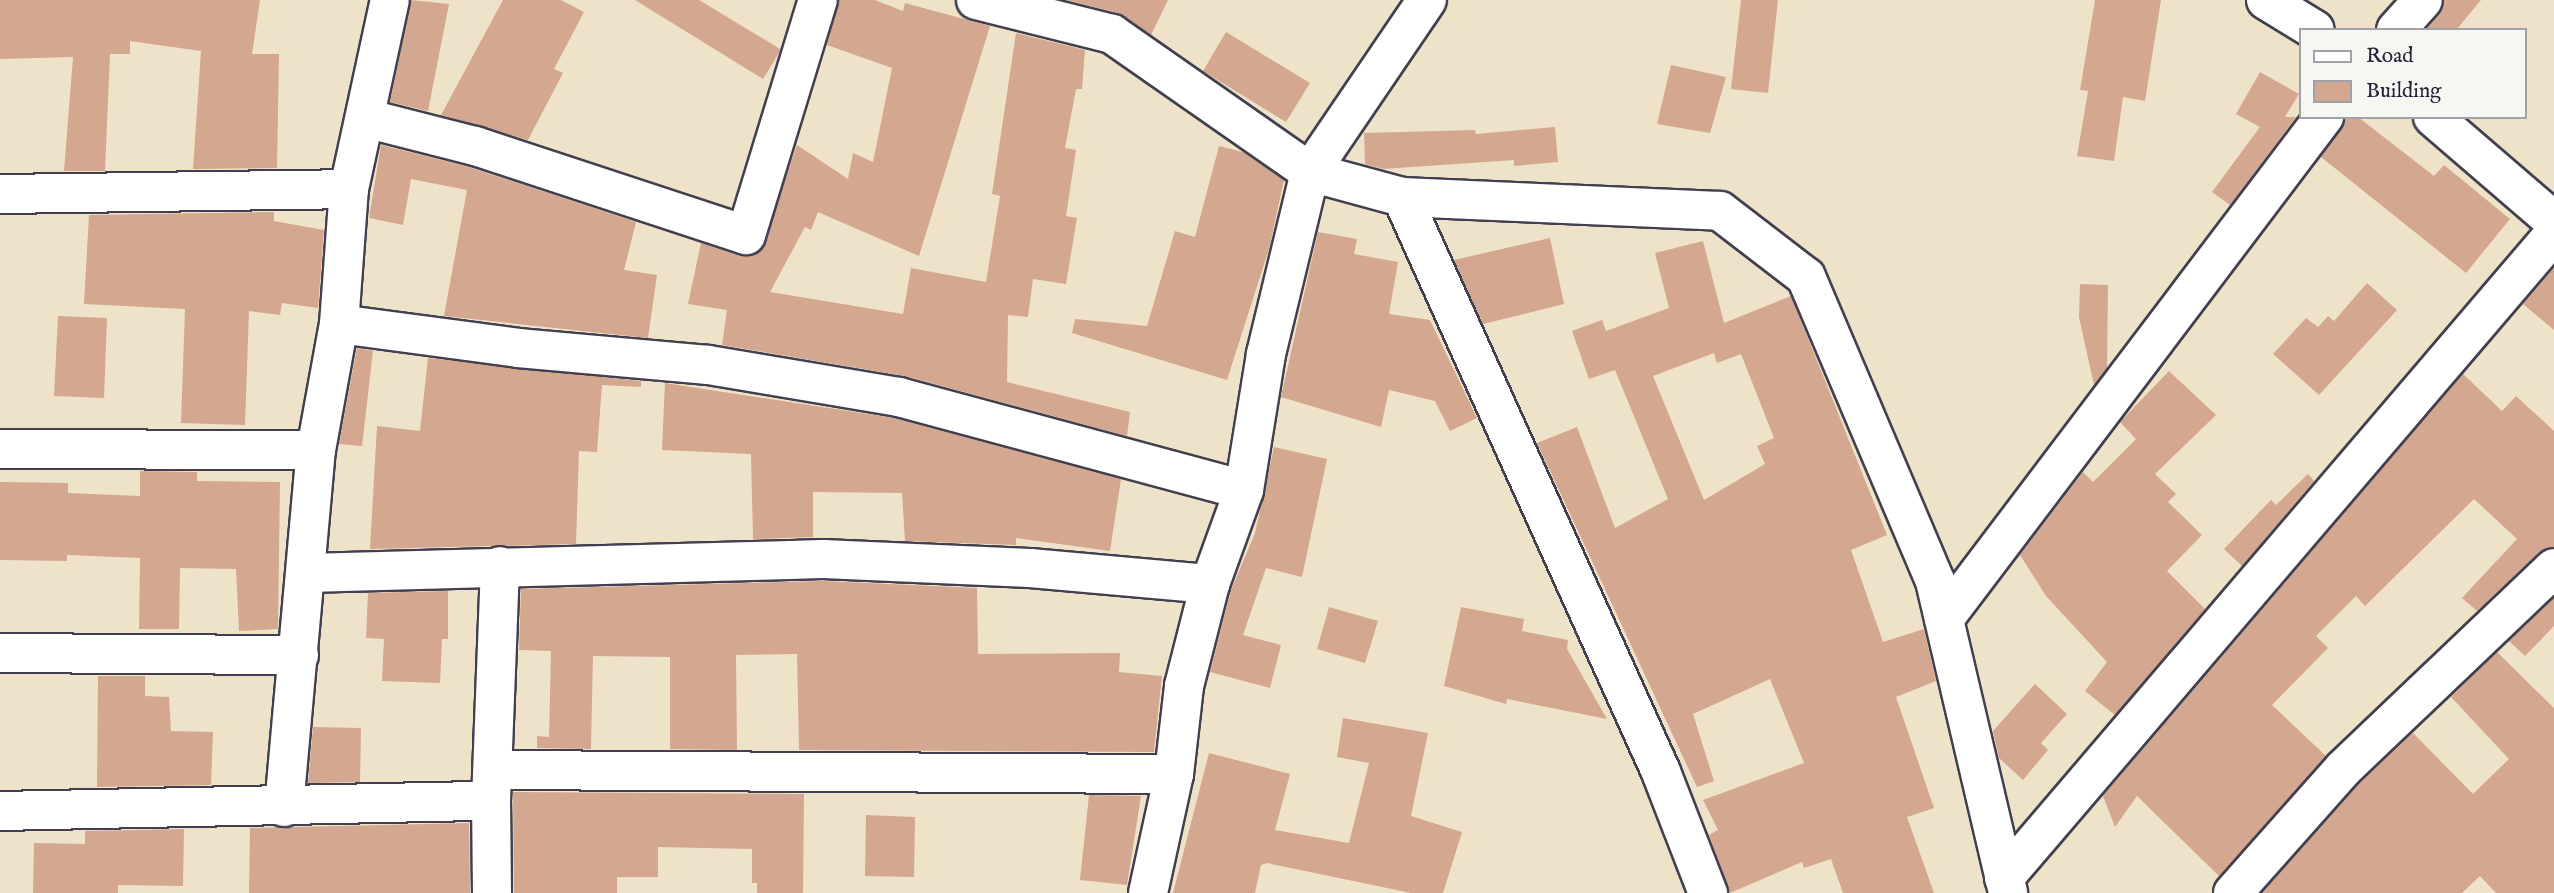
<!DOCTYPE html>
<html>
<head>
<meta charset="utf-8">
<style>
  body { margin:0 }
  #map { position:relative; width:2554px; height:893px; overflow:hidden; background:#eee3c8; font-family:"IM FELL English",serif }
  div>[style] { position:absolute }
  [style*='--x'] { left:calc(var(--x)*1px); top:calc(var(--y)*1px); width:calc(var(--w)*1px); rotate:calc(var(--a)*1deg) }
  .building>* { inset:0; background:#d4a790 }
  .roads { filter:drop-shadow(2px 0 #413f50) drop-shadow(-2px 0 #413f50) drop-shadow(0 2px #413f50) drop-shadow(0 -2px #413f50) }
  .minor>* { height:38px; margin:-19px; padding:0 19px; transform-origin:19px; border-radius:19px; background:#fff }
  span { translate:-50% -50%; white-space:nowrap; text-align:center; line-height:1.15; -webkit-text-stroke:5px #f6f6f2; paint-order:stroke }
  .legend { position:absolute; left:2299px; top:28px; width:228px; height:91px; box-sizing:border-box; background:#f6f6f2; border:2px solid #a1a1a9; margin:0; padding:9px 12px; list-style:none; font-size:21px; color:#22223b }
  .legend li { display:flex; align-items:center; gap:14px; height:35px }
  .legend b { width:35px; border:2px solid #a1a1a9 }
</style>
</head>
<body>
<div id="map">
  <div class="building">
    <div style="clip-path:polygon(0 0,260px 0,252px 54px,279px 54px,277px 168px,193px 169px,201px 51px,130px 41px,130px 54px,110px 54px,105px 171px,64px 171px,73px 57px,0 59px)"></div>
    <div style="clip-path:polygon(411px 0,449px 4px,428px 111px,390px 102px)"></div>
    <div style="clip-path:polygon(503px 0,561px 0,584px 12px,554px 69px,563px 73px,528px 140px,441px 115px)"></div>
    <div style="clip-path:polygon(635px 0,699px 0,780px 49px,779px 53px,763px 79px)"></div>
    <div style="clip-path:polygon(839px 0,875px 0,903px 11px,905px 3px,990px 26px,919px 256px,818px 212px,811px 230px,805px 227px,770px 292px,903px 314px,911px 268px,986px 282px,1000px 196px,992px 194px,1016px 33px,1085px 50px,1082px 89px,1076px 89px,1065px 148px,1076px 150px,1066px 216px,1077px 218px,1066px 284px,1033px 279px,1028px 317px,1008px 315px,1007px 382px,1130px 412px,1127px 436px,905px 376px,722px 345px,727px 310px,688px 304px,701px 243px,740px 256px,761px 251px,797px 145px,848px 179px,853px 153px,873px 162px,892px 68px,827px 45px)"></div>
    <div style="clip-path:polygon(1066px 0,1168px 0,1151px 35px,1118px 13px)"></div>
    <div style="clip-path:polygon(1741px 0,1778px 0,1768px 93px,1731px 89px)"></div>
    <div style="clip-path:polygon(2095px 0,2161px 0,2145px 101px,2123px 97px,2114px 161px,2077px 156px,2088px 91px,2080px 90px)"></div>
    <div style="clip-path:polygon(2444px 0,2481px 0,2456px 30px,2426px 30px,2440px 14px)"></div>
    <div style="clip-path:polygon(1226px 32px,1310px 83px,1286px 122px,1203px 71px)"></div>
    <div style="clip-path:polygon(1671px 65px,1726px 77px,1710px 133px,1657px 124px)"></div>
    <div style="clip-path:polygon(2260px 72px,2299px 94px,2285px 117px,2296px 117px,2230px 205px,2212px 192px,2260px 127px,2236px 114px)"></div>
    <div style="clip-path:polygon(2345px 117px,2358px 117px,2434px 176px,2444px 165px,2510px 219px,2466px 273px,2321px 157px)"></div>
    <div style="clip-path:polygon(1555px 127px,1558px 162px,1514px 166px,1514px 160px,1383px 169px,1365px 164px,1364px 133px,1475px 130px,1476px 134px)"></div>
    <div style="clip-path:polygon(381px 145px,469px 167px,636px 222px,624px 270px,657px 275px,648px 338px,444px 316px,467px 190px,411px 179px,403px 225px,369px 218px)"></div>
    <div style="clip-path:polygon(1219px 146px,1243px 152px,1284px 180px,1269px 249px,1227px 380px,1072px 333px,1075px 319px,1147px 326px,1175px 231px,1195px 237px)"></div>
    <div style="clip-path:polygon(274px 212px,274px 221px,324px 230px,318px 308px,282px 303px,280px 315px,249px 311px,245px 425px,181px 423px,185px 309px,84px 304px,89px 215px)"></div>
    <div style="clip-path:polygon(1318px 232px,1357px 239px,1354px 254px,1398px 262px,1389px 314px,1430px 320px,1477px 418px,1450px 431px,1435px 401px,1389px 390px,1381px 427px,1281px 397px)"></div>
    <div style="clip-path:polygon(1550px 238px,1564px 304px,1483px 324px,1454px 260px)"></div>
    <div style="clip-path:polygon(evenodd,1703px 241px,1724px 323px,1791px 296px,1887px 535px,1851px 550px,1883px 642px,1924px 629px,1936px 681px,1896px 697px,1934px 808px,1907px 817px,1934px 893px,1843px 893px,1831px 859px,1804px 868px,1802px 862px,1730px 893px,1709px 835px,1718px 830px,1703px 800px,1804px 763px,1770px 679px,1693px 714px,1714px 781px,1697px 787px,1537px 443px,1577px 427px,1615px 528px,1668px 499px,1615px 370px,1589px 379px,1572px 331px,1602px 320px,1606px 331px,1669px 308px,1655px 253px,1703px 241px,1714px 353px,1717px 363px,1741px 354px,1774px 438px,1757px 446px,1765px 464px,1704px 500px,1653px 376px,1714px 353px)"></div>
    <div style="clip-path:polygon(2554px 268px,2554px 330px,2523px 304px)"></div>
    <div style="clip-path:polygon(2367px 283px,2397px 310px,2319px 395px,2273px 354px,2306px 318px,2318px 327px,2328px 316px,2334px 321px)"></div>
    <div style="clip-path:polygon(2080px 284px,2108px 285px,2107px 368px,2094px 385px,2079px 317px)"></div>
    <div style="clip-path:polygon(58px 316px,107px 318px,104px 398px,54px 396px)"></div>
    <div style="clip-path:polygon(357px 348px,373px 351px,362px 446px,339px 444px)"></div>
    <div style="clip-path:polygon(428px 358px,641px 381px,641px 387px,602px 385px,597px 452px,579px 451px,576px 544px,370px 549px,377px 426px,420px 431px)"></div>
    <div style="clip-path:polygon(2169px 371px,2216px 415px,2155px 474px,2176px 494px,2168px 502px,2202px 535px,2167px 571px,2205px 609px,2115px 715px,2085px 691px,2107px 662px,2046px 596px,2020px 555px,2083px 472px,2093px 482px,2136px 439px,2120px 422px)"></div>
    <div style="clip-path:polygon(2463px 374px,2502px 411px,2516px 396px,2554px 431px,2554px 547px,2539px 552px,2477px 611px,2462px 598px,2517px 539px,2474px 499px,2365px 606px,2356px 596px,2316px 636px,2328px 648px,2272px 705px,2326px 756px,2219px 876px,2137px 796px,2115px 827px,2103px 796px)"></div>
    <div style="clip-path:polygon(665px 383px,894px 418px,1121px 479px,1110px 551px,1016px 538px,1016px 545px,905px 541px,902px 493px,813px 492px,813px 537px,753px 539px,751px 454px,662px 450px)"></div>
    <div style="clip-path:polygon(1274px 447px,1327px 459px,1302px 577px,1266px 568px,1243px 635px,1281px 645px,1270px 688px,1210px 672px,1231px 590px,1255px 533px)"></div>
    <div style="clip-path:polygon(140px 471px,197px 472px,197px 481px,280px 482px,278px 629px,239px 631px,236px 569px,180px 568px,179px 629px,139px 629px,140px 558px,67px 555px,67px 561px,0 560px,0 482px,68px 483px,68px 493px,140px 496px)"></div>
    <div style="clip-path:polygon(2308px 474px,2314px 481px,2242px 566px,2224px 549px,2271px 500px,2276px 505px)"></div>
    <div style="clip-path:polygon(823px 581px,977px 588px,978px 654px,1120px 653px,1119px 672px,1162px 676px,1154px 752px,799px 750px,797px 654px,736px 655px,737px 750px,670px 749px,670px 657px,593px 656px,591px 749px,537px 748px,537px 736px,549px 737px,551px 651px,519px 650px,521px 589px)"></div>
    <div style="clip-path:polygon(448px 591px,448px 639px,442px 639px,440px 683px,382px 681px,384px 639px,366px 638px,368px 593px)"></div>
    <div style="clip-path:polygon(2554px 598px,2554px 626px,2525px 656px,2509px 641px)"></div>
    <div style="clip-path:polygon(1329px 607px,1378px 621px,1365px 663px,1317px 649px)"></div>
    <div style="clip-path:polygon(1461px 607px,1524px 619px,1522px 631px,1568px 640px,1567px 649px,1607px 719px,1507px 699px,1506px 704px,1444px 686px)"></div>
    <div style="clip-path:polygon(2497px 652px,2554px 708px,2554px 893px,2496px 893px,2480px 876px,2462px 893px,2262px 893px,2359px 784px,2413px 733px,2473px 794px,2509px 759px,2451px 697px)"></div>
    <div style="clip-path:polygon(98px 676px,145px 676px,145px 696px,169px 697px,171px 731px,213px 732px,211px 785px,97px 787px)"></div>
    <div style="clip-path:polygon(2035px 684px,2067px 714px,2041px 743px,2048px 750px,2023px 780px,1999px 758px,1993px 731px)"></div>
    <div style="clip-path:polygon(1343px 718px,1428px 733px,1411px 816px,1462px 832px,1443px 893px,1411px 893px,1267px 863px,1261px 865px,1255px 893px,1173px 893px,1209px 753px,1290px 774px,1275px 830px,1349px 843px,1369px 763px,1337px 757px)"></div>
    <div style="clip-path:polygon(313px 727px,361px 728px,360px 782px,308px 783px)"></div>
    <div style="clip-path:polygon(513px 792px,804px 794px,803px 893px,757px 893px,757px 883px,752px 883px,752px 849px,658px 847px,658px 877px,617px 877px,617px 893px,514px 893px)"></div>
    <div style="clip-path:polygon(1089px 795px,1141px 796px,1127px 885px,1080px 880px)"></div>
    <div style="clip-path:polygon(866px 815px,915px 817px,914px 877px,865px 876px)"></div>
    <div style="clip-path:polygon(469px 823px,470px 893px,249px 893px,250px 828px)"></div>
    <div style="clip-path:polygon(184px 829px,183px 886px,118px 885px,118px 893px,33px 893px,34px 843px,85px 844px,85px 831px)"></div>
  </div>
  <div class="roads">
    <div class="minor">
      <div style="--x:976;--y:0;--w:140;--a:14"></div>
      <div style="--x:1112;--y:34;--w:241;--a:34.9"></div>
      <div style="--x:1310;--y:172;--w:95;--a:15.2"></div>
      <div style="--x:1402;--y:197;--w:318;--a:2.5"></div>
      <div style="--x:1720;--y:211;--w:108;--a:37.5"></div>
      <div style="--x:1806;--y:277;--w:330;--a:67"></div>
      <div style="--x:1935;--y:581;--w:320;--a:76.8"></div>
      <div style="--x:2266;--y:0;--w:57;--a:31.5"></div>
      <div style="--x:2396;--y:30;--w:40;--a:-48"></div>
      <div style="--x:2433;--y:117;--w:160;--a:40.7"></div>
      <div style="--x:365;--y:118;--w:114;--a:14.3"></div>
      <div style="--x:475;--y:146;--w:285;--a:18.2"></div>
      <div style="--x:746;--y:235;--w:246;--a:-73"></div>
      <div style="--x:0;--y:194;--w:349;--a:-0.8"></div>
      <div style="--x:1402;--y:197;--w:631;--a:65.75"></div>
      <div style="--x:1661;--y:772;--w:130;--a:68.8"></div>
      <div style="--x:339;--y:324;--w:181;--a:7.6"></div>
      <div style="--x:518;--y:348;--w:191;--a:5.1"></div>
      <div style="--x:708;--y:365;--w:194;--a:9.5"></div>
      <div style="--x:899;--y:397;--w:357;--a:15.1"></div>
      <div style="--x:0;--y:449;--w:316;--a:0.2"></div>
      <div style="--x:307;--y:573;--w:516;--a:-1.55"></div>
      <div style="--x:823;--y:559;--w:207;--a:2.5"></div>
      <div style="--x:1030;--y:568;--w:181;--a:5.1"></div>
      <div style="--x:1944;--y:619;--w:630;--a:-52.88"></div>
      <div style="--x:0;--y:653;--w:299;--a:0.4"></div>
      <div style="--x:495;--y:770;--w:679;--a:0.34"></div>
      <div style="--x:284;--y:807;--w:358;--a:-84.9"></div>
      <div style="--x:316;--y:450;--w:128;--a:-79.7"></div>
      <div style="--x:339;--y:324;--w:135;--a:-85.8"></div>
      <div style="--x:349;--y:189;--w:193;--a:-77.8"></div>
      <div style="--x:0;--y:811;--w:491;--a:-1.2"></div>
      <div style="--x:2004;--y:878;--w:847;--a:-49.5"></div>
      <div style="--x:492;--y:893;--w:92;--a:-90.6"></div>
      <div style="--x:491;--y:801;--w:235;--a:-87.8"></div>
      <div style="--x:1148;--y:893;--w:122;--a:-77.7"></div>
      <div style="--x:1174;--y:774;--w:89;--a:-83.5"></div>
      <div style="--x:1184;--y:686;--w:105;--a:-75.7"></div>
      <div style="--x:1210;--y:584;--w:100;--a:-70.1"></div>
      <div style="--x:1244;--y:490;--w:138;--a:-80.8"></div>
      <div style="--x:1266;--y:354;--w:187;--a:-76.4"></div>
      <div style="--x:1310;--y:172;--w:208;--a:-55.8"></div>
      <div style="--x:2233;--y:893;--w:166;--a:-48.4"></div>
      <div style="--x:2343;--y:769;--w:291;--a:-43.6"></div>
    </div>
  </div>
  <ul class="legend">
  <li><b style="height:9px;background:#fff"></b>Road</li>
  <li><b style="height:19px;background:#d4a790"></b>Building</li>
  </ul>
</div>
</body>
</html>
